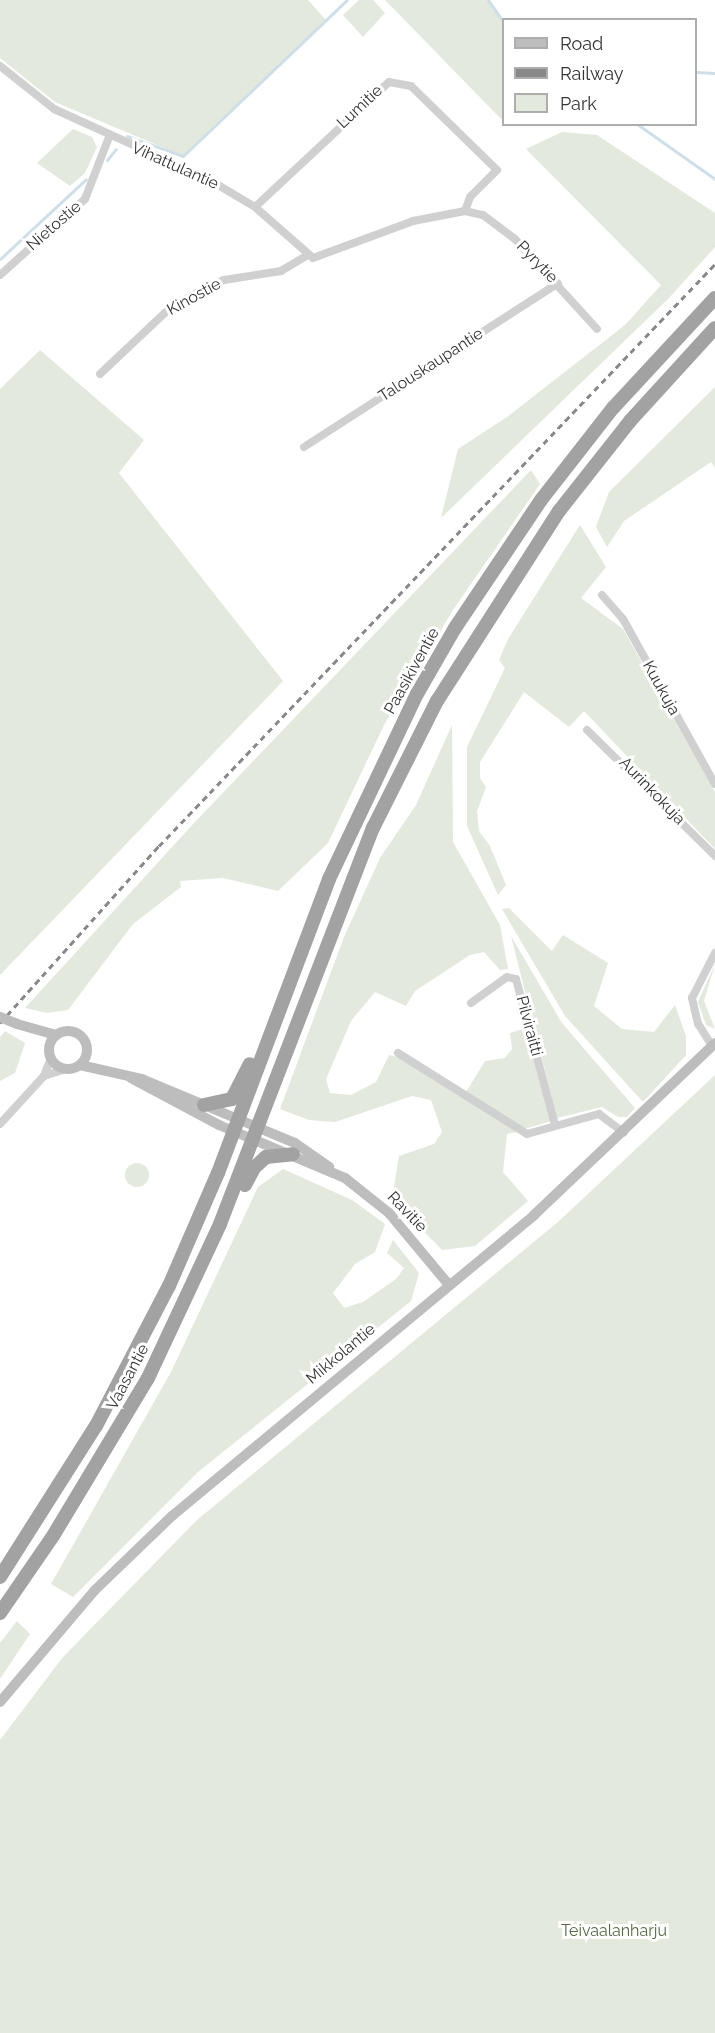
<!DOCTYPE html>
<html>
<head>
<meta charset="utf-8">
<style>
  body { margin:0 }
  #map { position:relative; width:715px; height:2033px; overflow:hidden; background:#fff; font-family:Raleway,sans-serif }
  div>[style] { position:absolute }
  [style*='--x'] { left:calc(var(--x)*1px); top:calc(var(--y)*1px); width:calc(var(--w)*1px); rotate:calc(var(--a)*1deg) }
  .green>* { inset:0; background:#e3e9dd }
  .round { border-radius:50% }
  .stream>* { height:3px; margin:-1.5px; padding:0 1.5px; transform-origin:1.5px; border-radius:1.5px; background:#cfdfe9 }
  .minor>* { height:8px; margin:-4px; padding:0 4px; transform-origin:4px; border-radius:4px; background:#d0d0d0 }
  .secondary>* { height:10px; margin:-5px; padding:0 5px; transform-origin:5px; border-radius:5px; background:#bdbdbd }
  .secondary>.ring { margin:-5px; padding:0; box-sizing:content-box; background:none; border:10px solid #bdbdbd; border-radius:50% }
  .trunk>* { height:14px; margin:-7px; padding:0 7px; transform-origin:7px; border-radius:7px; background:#a2a2a2 }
  .rail>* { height:3px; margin-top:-1.5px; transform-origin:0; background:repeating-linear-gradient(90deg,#888 0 6px,transparent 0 10.5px) }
  .secondary-bridge>* { height:10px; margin:-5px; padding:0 5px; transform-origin:5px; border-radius:5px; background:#bdbdbd }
  span { translate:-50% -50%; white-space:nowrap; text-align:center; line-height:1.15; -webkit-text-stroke:6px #fff; paint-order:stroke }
  .street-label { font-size:16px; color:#333 }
  .park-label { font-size:16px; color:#566b44 }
  .legend { position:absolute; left:502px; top:18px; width:195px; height:108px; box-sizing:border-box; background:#fff; border:2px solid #adadad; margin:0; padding:8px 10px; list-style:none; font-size:18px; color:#333 }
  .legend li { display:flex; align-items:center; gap:12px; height:30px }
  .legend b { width:30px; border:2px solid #adadad }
</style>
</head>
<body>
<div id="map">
  <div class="green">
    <div style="clip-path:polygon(0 0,308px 0,326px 20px,183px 156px,55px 102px,0 58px)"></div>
    <div style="clip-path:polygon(359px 0,373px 0,385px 13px,363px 37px,343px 15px)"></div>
    <div style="clip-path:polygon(385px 0,488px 0,503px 23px,503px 121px)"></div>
    <div style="clip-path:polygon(73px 129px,92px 137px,97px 147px,85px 173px,70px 186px,37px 163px)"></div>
    <div style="clip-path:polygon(562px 132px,597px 135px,715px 213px,715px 247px,669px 298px,441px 518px,458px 449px,507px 417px,625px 325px,661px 285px,526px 149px)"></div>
    <div style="clip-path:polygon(40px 350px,144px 440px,119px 473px,283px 681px,0 975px,0 389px)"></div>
    <div style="clip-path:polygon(715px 387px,715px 468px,711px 462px,624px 521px,607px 547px,596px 527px,609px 492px)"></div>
    <div style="clip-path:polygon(531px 470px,540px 484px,453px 610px,385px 723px,328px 843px,278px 891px,223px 878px,180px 881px,181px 887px,133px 924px,68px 1010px,47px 1013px,25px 1008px,194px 823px)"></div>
    <div style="clip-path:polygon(580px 525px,606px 567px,581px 598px,623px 629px,715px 792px,715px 849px,584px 711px,569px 727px,524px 692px,480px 762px,480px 778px,486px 787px,477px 811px,479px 831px,490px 846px,506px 885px,498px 895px,467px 826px,467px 747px,505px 668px,499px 660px,508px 639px)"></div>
    <div style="clip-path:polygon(452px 725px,453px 842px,500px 925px,508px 969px,500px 970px,484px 952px,470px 955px,415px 991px,406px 1006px,375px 992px,351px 1021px,326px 1079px,330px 1093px,351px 1095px,376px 1082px,389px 1055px,402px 1058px,518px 1132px,507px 1134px,503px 1172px,528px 1201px,475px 1246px,442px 1250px,392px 1199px,399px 1156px,434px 1144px,442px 1132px,431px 1100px,412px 1096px,335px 1122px,309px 1120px,280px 1109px,344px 937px,380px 858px,416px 805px)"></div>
    <div style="clip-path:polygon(509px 908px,552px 951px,563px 935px,608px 963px,594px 1006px,622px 1029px,654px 1032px,675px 1005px,686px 1036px,686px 1055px,643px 1102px,565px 1016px,502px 909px)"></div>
    <div style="clip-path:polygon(511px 936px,562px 1023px,635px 1108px,627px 1117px,618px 1117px,602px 1107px,557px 1118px)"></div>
    <div style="clip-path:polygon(715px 964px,704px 1001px,715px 1029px,706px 1025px,698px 1002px)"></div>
    <div style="clip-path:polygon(527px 1028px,552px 1121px,524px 1129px,466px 1092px,485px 1061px,505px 1058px,512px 1049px,510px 1033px)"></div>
    <div style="clip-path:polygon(5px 1031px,25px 1043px,15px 1073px,0 1081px,0 1037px)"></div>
    <div style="clip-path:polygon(715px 1075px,715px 2033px,0 2033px,0 1740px,63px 1657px,197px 1520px,558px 1222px)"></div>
    <div class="round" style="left:125px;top:1163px;width:24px;height:24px"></div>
    <div style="clip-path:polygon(283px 1169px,352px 1200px,385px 1224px,375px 1252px,355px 1264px,333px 1293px,344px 1308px,363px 1302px,396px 1279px,404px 1268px,387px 1253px,393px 1240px,419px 1273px,411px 1301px,198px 1472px,73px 1597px,51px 1584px,171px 1372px,258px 1187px)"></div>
    <div style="clip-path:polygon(17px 1621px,30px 1634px,0 1679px,0 1643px)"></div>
  </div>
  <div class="stream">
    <div style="--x:488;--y:0;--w:28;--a:55"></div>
    <div style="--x:696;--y:72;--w:19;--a:3"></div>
    <div style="--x:637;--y:124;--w:95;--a:35.2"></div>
    <div style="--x:127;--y:136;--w:59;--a:19.7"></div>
    <div style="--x:183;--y:156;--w:226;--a:-43.6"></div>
    <div style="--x:107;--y:160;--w:14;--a:-51"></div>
    <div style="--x:0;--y:259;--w:117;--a:-42.9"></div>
  </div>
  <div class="minor">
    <div style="--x:0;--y:66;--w:69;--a:38.5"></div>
    <div style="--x:54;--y:109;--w:169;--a:24.4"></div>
    <div style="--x:208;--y:179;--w:55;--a:30.8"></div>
    <div style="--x:255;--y:207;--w:77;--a:41.3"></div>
    <div style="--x:313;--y:258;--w:107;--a:-20.3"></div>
    <div style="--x:413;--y:221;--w:53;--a:-10.9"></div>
    <div style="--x:465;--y:211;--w:15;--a:-70"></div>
    <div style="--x:470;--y:197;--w:38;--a:-45"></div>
    <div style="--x:497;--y:170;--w:120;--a:-135.7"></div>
    <div style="--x:411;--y:86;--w:22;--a:-170"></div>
    <div style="--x:389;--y:82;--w:183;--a:137"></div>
    <div style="--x:465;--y:211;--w:18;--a:13"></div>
    <div style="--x:483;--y:215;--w:39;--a:37"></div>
    <div style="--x:514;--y:238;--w:123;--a:47.6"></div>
    <div style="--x:0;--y:275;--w:114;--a:-41.8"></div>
    <div style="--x:85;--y:199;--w:66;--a:-68.8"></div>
    <div style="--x:100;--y:374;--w:95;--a:-43.3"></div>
    <div style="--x:169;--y:309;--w:32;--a:-30"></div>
    <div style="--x:197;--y:293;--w:30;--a:-26"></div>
    <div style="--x:224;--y:280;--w:58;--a:-9"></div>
    <div style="--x:281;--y:271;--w:29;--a:-31"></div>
    <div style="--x:304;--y:447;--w:302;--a:-32.8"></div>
    <div style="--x:602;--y:595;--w:32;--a:49"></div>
    <div style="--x:623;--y:619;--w:189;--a:60.9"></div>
    <div style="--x:587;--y:730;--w:180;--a:44.5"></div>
    <div style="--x:471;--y:1003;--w:44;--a:-35.8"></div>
    <div style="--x:507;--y:977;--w:9;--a:13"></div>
    <div style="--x:516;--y:979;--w:151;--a:75"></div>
    <div style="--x:712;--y:1046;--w:26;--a:-122"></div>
    <div style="--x:698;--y:1024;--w:27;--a:-103"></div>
    <div style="--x:692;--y:998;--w:51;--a:-62.9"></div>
    <div style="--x:398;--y:1053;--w:152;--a:32.1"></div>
    <div style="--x:527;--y:1134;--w:75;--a:-15.5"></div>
    <div style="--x:599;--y:1114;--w:31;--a:37"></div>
    <div style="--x:44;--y:1076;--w:23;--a:-18"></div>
    <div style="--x:0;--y:1124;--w:65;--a:-47.5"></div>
    <div style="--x:44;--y:1076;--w:19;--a:-69"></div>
  </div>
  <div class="secondary">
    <div style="--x:17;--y:1024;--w:41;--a:15.8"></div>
    <div class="ring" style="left:49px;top:1031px;width:28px;height:28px"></div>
    <div style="--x:80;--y:1065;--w:64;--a:12.7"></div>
    <div style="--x:142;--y:1079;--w:166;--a:22.7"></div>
    <div style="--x:295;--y:1143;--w:42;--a:35.2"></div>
    <div style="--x:131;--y:1078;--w:100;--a:28.1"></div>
    <div style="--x:219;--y:1125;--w:137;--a:22.8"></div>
    <div style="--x:345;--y:1178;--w:56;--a:38.5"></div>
    <div style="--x:389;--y:1213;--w:94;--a:50.2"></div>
    <div style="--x:0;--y:1702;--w:147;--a:-49.7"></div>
    <div style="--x:95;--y:1590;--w:107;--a:-43.9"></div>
    <div style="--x:172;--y:1516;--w:471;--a:-39.7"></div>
    <div style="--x:534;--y:1215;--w:250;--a:-43.5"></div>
  </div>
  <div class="trunk">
    <div style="--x:204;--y:1105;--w:29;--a:-12"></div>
    <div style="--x:232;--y:1099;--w:39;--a:-63"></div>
    <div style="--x:245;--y:1185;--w:19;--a:-62"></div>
    <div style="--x:254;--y:1168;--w:16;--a:-43"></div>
    <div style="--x:266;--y:1157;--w:27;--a:-6"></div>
    <div style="--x:0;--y:1577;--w:179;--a:-57.6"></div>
    <div style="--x:96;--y:1426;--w:158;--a:-62.5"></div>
    <div style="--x:169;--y:1286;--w:123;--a:-66.6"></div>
    <div style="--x:218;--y:1173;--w:314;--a:-69.3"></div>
    <div style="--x:329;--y:879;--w:205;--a:-64.6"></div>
    <div style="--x:417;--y:694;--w:76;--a:-60.1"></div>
    <div style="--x:455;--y:628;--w:154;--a:-56.1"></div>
    <div style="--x:541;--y:500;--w:117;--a:-52"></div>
    <div style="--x:613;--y:408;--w:150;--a:-47.2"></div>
    <div style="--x:0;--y:1613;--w:93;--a:-55.5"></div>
    <div style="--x:53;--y:1536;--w:184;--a:-59"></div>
    <div style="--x:148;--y:1378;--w:170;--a:-64.9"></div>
    <div style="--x:220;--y:1224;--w:425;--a:-68.9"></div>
    <div style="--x:373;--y:828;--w:142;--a:-63.3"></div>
    <div style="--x:437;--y:701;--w:226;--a:-57.3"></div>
    <div style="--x:559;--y:511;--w:115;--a:-51.7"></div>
    <div style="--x:630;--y:421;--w:126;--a:-47.6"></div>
  </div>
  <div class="rail">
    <div style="--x:0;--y:1023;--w:238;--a:-48.1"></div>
    <div style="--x:159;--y:846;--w:805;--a:-46.31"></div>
  </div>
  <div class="secondary-bridge">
    <div style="--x:0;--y:1017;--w:18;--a:22"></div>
  </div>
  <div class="street-label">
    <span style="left:360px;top:107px;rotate:-43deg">Lumitie</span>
    <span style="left:175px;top:166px;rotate:24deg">Vihattulantie</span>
    <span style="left:54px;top:226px;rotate:-41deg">Nietostie</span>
    <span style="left:537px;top:262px;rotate:46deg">Pyrytie</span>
    <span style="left:194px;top:297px;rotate:-29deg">Kinostie</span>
    <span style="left:431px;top:365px;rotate:-33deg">Talouskaupantie</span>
    <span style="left:412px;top:671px;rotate:-61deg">Paasikiventie</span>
    <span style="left:661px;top:688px;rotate:61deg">Kuukuja</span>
    <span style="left:652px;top:791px;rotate:46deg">Aurinkokuja</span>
    <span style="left:529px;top:1026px;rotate:75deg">Pilviraitti</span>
    <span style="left:407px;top:1212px;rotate:46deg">Ravitie</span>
    <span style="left:341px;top:1354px;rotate:-40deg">Mikkolantie</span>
    <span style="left:128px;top:1377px;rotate:-62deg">Vaasantie</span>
  </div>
  <div class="park-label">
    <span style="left:614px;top:1931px">Teivaalanharju</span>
  </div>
  <ul class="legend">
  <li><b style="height:8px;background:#bdbdbd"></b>Road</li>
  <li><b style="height:8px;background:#888"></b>Railway</li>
  <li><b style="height:16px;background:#e3e9dd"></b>Park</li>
  </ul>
</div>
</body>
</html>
